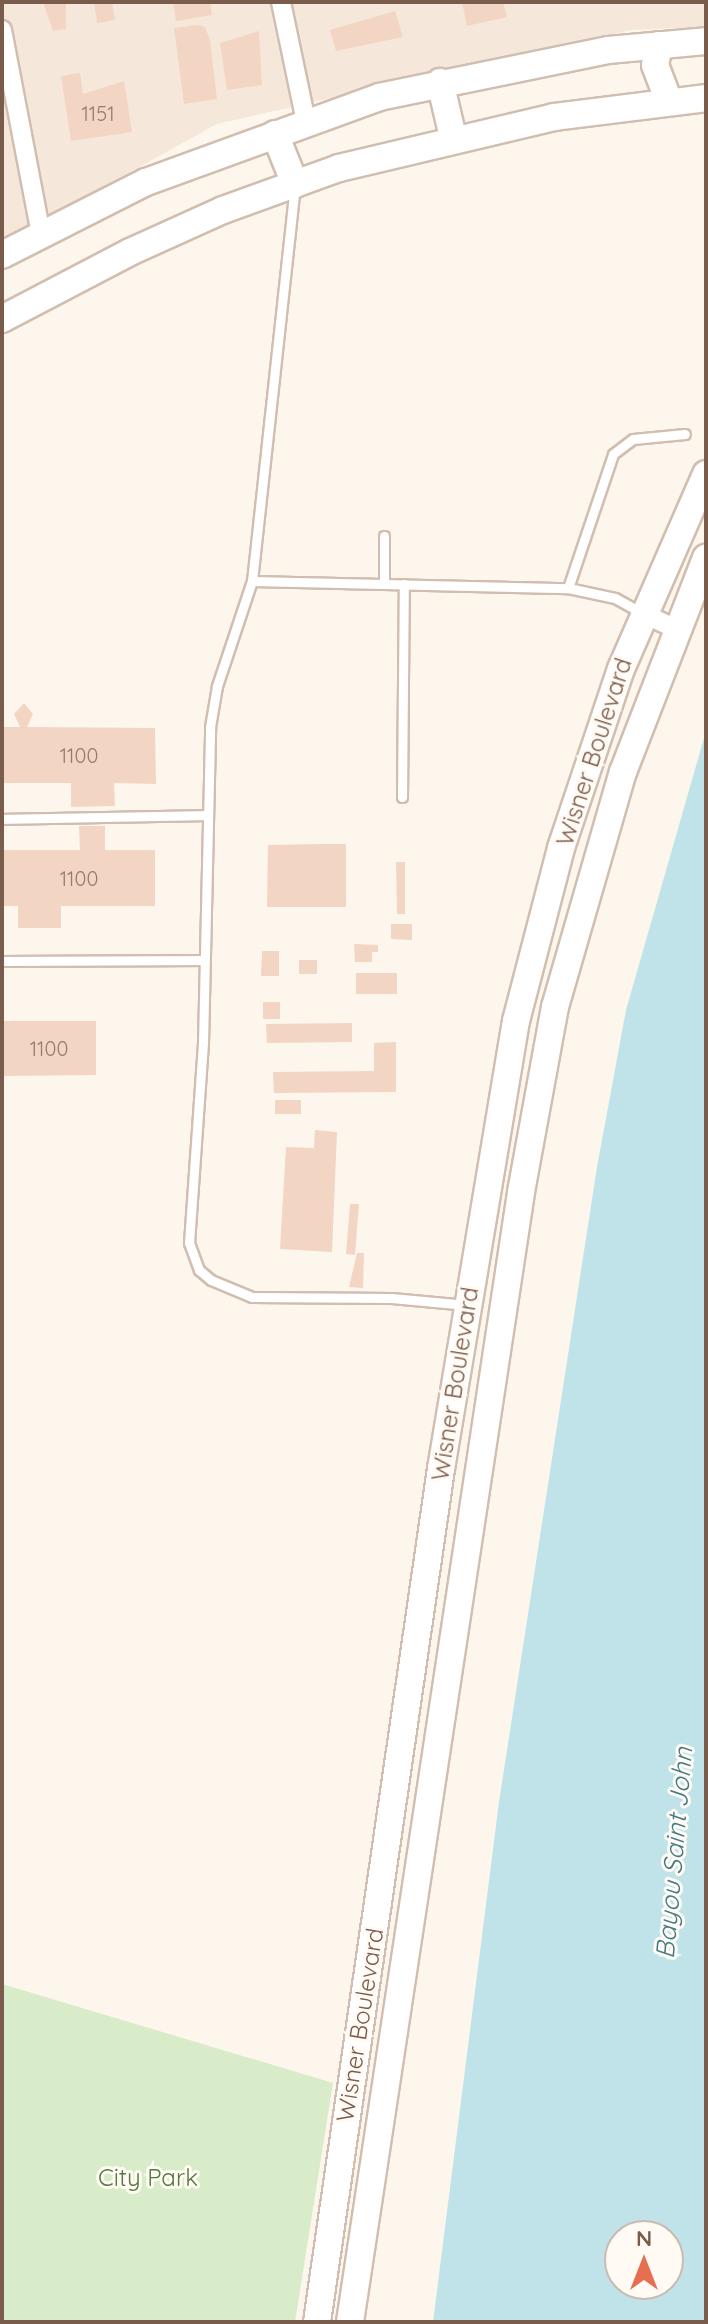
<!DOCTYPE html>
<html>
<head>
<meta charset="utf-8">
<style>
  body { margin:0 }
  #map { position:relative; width:708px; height:2324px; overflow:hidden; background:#fdf6ec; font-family:Quicksand,sans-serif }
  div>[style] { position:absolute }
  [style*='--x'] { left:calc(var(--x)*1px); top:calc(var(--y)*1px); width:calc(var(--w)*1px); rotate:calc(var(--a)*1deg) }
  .residential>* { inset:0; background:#f5e8da }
  .green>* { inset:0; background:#d8ecc9 }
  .water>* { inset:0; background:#bfe3e8 }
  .building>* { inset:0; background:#f3d5c3 }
  .roads { filter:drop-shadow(2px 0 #d1beb0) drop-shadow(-2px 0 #d1beb0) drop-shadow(0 2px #d1beb0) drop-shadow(0 -2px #d1beb0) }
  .lane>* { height:9px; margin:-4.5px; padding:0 4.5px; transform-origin:4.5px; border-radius:4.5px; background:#fff }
  .street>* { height:18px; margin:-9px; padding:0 9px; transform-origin:9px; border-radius:9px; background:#fff }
  .secondary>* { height:26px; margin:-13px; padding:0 13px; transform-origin:13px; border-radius:13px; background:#fff }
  span { translate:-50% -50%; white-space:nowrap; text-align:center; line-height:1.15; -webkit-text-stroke:6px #fffaf3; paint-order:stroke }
  .number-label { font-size:20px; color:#987a6a }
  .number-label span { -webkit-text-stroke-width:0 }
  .street-label { font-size:24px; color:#7a5c4d }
  .park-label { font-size:24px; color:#537a41 }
  .water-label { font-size:26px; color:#437c86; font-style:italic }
  .frame { position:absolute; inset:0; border:4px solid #7a5c4d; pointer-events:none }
  .north { position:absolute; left:604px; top:2220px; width:80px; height:80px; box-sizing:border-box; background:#fffaf3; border:2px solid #cabbb1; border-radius:50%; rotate:0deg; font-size:22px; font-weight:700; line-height:32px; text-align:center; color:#7a5c4d }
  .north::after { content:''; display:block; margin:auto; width:28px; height:36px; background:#e76f51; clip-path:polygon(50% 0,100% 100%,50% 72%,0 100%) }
</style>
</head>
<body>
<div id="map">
  <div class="residential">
    <div style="clip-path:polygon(2px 2px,706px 2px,706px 27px,631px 30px,217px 124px,2px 243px)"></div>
  </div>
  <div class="green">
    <div style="clip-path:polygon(2px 1984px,333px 2083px,295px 2322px,2px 2322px)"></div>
  </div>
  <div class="water">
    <div style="clip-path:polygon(evenodd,706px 731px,706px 2322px,433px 2322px,499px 1802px,597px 1167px,626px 1010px,706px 731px,620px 2236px,668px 2236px,668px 2284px,620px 2284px,620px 2236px)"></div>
  </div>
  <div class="building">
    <div style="clip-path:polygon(43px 2px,66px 2px,66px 29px,53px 31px)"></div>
    <div style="clip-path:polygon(94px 2px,112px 2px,115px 20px,97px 23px)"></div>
    <div style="clip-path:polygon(173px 2px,210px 2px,212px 15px,176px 21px)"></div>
    <div style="clip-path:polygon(462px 2px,503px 2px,507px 17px,467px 26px)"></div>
    <div style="clip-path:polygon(395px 11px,403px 37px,336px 51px,330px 30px)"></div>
    <div style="clip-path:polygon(198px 25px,205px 27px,210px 40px,217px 99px,184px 104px,174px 28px)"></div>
    <div style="clip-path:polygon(259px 31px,262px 85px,227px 90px,220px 43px)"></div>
    <div style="clip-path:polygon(80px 73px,83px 94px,124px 81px,132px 132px,71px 141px,61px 76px)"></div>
    <div style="clip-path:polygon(24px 703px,33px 714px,27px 727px,155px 728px,156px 784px,114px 783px,115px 806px,71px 807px,71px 783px,2px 783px,2px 727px,20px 727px,14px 714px)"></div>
    <div style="clip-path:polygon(79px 826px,105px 826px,105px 850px,155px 850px,155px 906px,61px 906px,61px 928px,18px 928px,18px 906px,2px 906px,2px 850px,80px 850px)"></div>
    <div style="clip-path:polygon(324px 844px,346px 844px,346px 907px,267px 907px,268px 845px)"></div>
    <div style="clip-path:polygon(396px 862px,405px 862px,405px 914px,397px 914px)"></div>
    <div style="clip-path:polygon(391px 924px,412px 924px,412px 940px,391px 939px)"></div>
    <div style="clip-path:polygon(354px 944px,378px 945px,378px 952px,372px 952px,372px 962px,355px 962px)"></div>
    <div style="clip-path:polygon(262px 951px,279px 951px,279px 976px,261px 976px)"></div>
    <div style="clip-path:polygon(299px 960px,317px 960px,317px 974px,299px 974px)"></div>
    <div style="clip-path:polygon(356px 973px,397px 973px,397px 994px,356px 994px)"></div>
    <div style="clip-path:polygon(263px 1002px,280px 1002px,280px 1019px,263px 1019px)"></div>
    <div style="clip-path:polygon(2px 1021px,96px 1021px,96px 1075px,2px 1076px)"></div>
    <div style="clip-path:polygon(352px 1023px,352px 1042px,267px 1043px,266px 1024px)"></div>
    <div style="clip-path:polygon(396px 1042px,396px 1092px,274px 1093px,273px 1072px,374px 1071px,374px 1043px)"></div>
    <div style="clip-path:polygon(275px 1100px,301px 1100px,301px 1114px,275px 1114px)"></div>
    <div style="clip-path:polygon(315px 1130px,337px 1132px,332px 1252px,280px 1249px,286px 1147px,314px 1148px)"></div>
    <div style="clip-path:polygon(350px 1204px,359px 1204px,355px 1255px,346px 1254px)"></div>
    <div style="clip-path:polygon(357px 1253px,364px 1253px,363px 1288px,349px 1287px)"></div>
  </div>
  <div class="roads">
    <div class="lane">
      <div style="--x:384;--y:536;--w:47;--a:90"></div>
      <div style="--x:252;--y:581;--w:395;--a:-83.8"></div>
      <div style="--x:568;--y:588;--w:141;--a:-71.4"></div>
      <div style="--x:613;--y:454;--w:25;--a:-37"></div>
      <div style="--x:633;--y:439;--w:52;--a:-5.5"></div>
      <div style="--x:402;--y:797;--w:213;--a:-89.5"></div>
      <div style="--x:2;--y:819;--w:205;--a:-1.1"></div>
      <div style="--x:3;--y:961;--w:201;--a:-0.3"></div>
      <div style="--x:467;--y:1305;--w:76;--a:-174.7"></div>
      <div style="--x:391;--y:1298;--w:139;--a:-179.6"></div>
      <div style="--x:252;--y:1297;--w:44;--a:-157.5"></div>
      <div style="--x:211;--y:1280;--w:16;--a:-140"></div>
      <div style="--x:199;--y:1270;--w:29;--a:-110"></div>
      <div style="--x:189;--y:1243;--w:200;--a:-86"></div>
      <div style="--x:203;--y:1043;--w:316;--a:-88.7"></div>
      <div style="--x:210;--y:727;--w:42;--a:-80.3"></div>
      <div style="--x:217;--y:686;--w:111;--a:-71.6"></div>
      <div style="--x:252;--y:581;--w:316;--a:1.3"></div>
      <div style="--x:568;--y:588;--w:48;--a:12"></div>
      <div style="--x:615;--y:598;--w:31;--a:29"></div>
    </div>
    <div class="street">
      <div style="--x:281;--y:2;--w:123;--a:78.2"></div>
      <div style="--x:2;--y:30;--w:208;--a:79.2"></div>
      <div style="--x:642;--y:613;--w:38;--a:25"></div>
    </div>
    <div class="secondary">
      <div style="--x:659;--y:45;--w:20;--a:101"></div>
      <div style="--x:655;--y:65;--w:39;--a:69"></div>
      <div style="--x:440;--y:82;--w:57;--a:76.7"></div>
      <div style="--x:275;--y:134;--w:54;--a:68.2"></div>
      <div style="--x:2;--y:255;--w:161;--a:-26.9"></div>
      <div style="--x:146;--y:182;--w:248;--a:-20"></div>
      <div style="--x:379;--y:97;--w:234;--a:-11.6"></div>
      <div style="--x:608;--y:50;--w:98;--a:-5.2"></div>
      <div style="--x:2;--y:319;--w:144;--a:-27.6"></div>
      <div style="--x:130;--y:252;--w:102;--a:-24.3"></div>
      <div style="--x:223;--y:210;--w:123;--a:-19.9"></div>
      <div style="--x:339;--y:168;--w:221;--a:-13.3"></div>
      <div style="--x:554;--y:117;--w:153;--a:-7.1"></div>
      <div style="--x:317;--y:2322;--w:862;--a:-81.73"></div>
      <div style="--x:441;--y:1469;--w:454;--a:-80.5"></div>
      <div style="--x:516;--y:1021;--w:179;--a:-75.4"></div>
      <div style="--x:561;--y:848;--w:189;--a:-71.5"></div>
      <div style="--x:621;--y:669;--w:213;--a:-66.4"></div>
      <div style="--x:350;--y:2322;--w:1143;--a:-81.39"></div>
      <div style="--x:521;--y:1192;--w:188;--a:-79.6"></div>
      <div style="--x:555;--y:1007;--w:245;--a:-73.9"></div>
      <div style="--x:623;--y:772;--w:230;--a:-68.8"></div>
    </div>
  </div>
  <div class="number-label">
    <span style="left:98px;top:113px">1151</span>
    <span style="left:79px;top:755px">1100</span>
    <span style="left:79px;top:878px">1100</span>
    <span style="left:49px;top:1048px">1100</span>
  </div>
  <div class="street-label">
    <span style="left:594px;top:752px;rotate:-72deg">Wisner Boulevard</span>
    <span style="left:455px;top:1384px;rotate:-81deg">Wisner Boulevard</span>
    <span style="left:360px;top:2025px;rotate:-81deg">Wisner Boulevard</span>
  </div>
  <div class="park-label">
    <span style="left:148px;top:2178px">City Park</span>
  </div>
  <div class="water-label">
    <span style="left:674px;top:1853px;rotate:-85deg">Bayou Saint John</span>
  </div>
  <div class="frame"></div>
  <div class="north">N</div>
</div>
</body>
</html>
